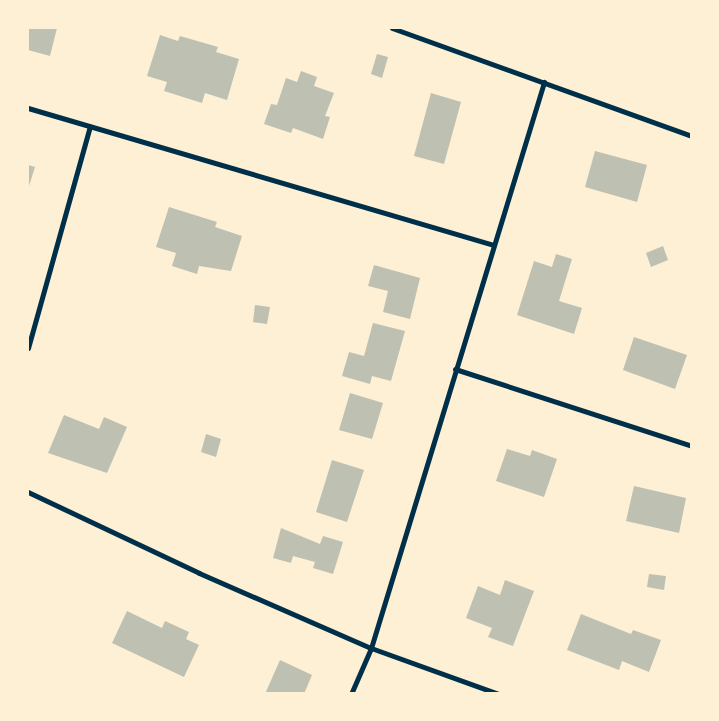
<!DOCTYPE html>
<html>
<head>
<meta charset="utf-8">
<style>
  body { margin:0 }
  #map { position:relative; width:719px; height:721px; overflow:hidden; background:#fdf0d5; font-family:Figtree,sans-serif }
  div>[style] { position:absolute }
  [style*='--x'] { left:calc(var(--x)*1px); top:calc(var(--y)*1px); width:calc(var(--w)*1px); rotate:calc(var(--a)*1deg) }
  .building>* { inset:0; background:#bec0b2 }
  .minor>* { height:5px; margin:-2.5px; padding:0 2.5px; transform-origin:2.5px; border-radius:2.5px; background:#003049 }
  span { translate:-50% -50%; white-space:nowrap; text-align:center; line-height:1.15; -webkit-text-stroke:5px #fdf0d5; paint-order:stroke }
  .frame { position:absolute; inset:0; border:29px solid #fdf0d5; pointer-events:none }
</style>
</head>
<body>
<div id="map">
  <div class="building">
    <div style="clip-path:polygon(28px 28px,57px 28px,50px 56px,28px 50px)"></div>
    <div style="clip-path:polygon(160px 35px,178px 41px,180px 36px,218px 47px,216px 52px,239px 59px,227px 100px,205px 93px,202px 103px,164px 91px,167px 82px,147px 76px)"></div>
    <div style="clip-path:polygon(377px 54px,388px 57px,382px 78px,371px 74px)"></div>
    <div style="clip-path:polygon(301px 71px,317px 77px,314px 86px,334px 93px,325px 116px,330px 117px,323px 139px,293px 128px,291px 133px,264px 124px,271px 104px,277px 105px,286px 78px,297px 82px)"></div>
    <div style="clip-path:polygon(431px 93px,461px 102px,444px 164px,414px 156px)"></div>
    <div style="clip-path:polygon(595px 151px,647px 165px,637px 202px,585px 187px)"></div>
    <div style="clip-path:polygon(28px 165px,35px 167px,28px 189px)"></div>
    <div style="clip-path:polygon(169px 207px,217px 222px,215px 227px,242px 236px,231px 271px,199px 266px,197px 274px,172px 266px,176px 253px,156px 247px)"></div>
    <div style="clip-path:polygon(663px 246px,668px 260px,651px 267px,646px 253px)"></div>
    <div style="clip-path:polygon(556px 254px,572px 259px,559px 301px,582px 308px,574px 334px,517px 315px,534px 261px,552px 267px)"></div>
    <div style="clip-path:polygon(374px 265px,420px 278px,410px 319px,383px 312px,388px 291px,368px 286px)"></div>
    <div style="clip-path:polygon(255px 305px,270px 307px,267px 324px,253px 322px)"></div>
    <div style="clip-path:polygon(373px 323px,405px 331px,391px 381px,372px 376px,370px 384px,342px 376px,349px 352px,364px 356px)"></div>
    <div style="clip-path:polygon(634px 337px,687px 355px,675px 389px,623px 370px)"></div>
    <div style="clip-path:polygon(350px 393px,383px 403px,372px 439px,339px 430px)"></div>
    <div style="clip-path:polygon(64px 415px,99px 429px,104px 417px,127px 427px,107px 473px,48px 453px)"></div>
    <div style="clip-path:polygon(206px 434px,221px 439px,216px 457px,201px 452px)"></div>
    <div style="clip-path:polygon(507px 449px,530px 456px,532px 450px,557px 459px,544px 497px,496px 481px)"></div>
    <div style="clip-path:polygon(332px 460px,364px 470px,347px 522px,316px 512px)"></div>
    <div style="clip-path:polygon(634px 486px,686px 498px,679px 533px,626px 521px)"></div>
    <div style="clip-path:polygon(281px 528px,320px 544px,323px 536px,343px 542px,333px 574px,313px 568px,315px 562px,293px 556px,291px 563px,273px 558px)"></div>
    <div style="clip-path:polygon(649px 574px,666px 576px,664px 590px,647px 587px)"></div>
    <div style="clip-path:polygon(505px 580px,534px 591px,513px 646px,488px 637px,492px 628px,466px 618px,478px 586px,500px 595px)"></div>
    <div style="clip-path:polygon(127px 611px,162px 628px,165px 621px,189px 632px,186px 639px,199px 645px,184px 677px,112px 643px)"></div>
    <div style="clip-path:polygon(581px 614px,631px 634px,633px 630px,661px 640px,649px 672px,622px 661px,619px 670px,567px 650px)"></div>
    <div style="clip-path:polygon(280px 660px,312px 675px,304px 694px,265px 694px)"></div>
  </div>
  <div class="minor">
    <div style="--x:392;--y:28;--w:319;--a:19.8"></div>
    <div style="--x:28;--y:108;--w:485;--a:16.4"></div>
    <div style="--x:28;--y:348;--w:230;--a:-74.4"></div>
    <div style="--x:455;--y:369;--w:249;--a:18"></div>
    <div style="--x:28;--y:492;--w:189;--a:25.3"></div>
    <div style="--x:199;--y:573;--w:188;--a:23.6"></div>
    <div style="--x:371;--y:648;--w:136;--a:19.8"></div>
    <div style="--x:351;--y:694;--w:50;--a:-66.5"></div>
    <div style="--x:371;--y:648;--w:592;--a:-73"></div>
  </div>
  <div class="frame"></div>
</div>
</body>
</html>
